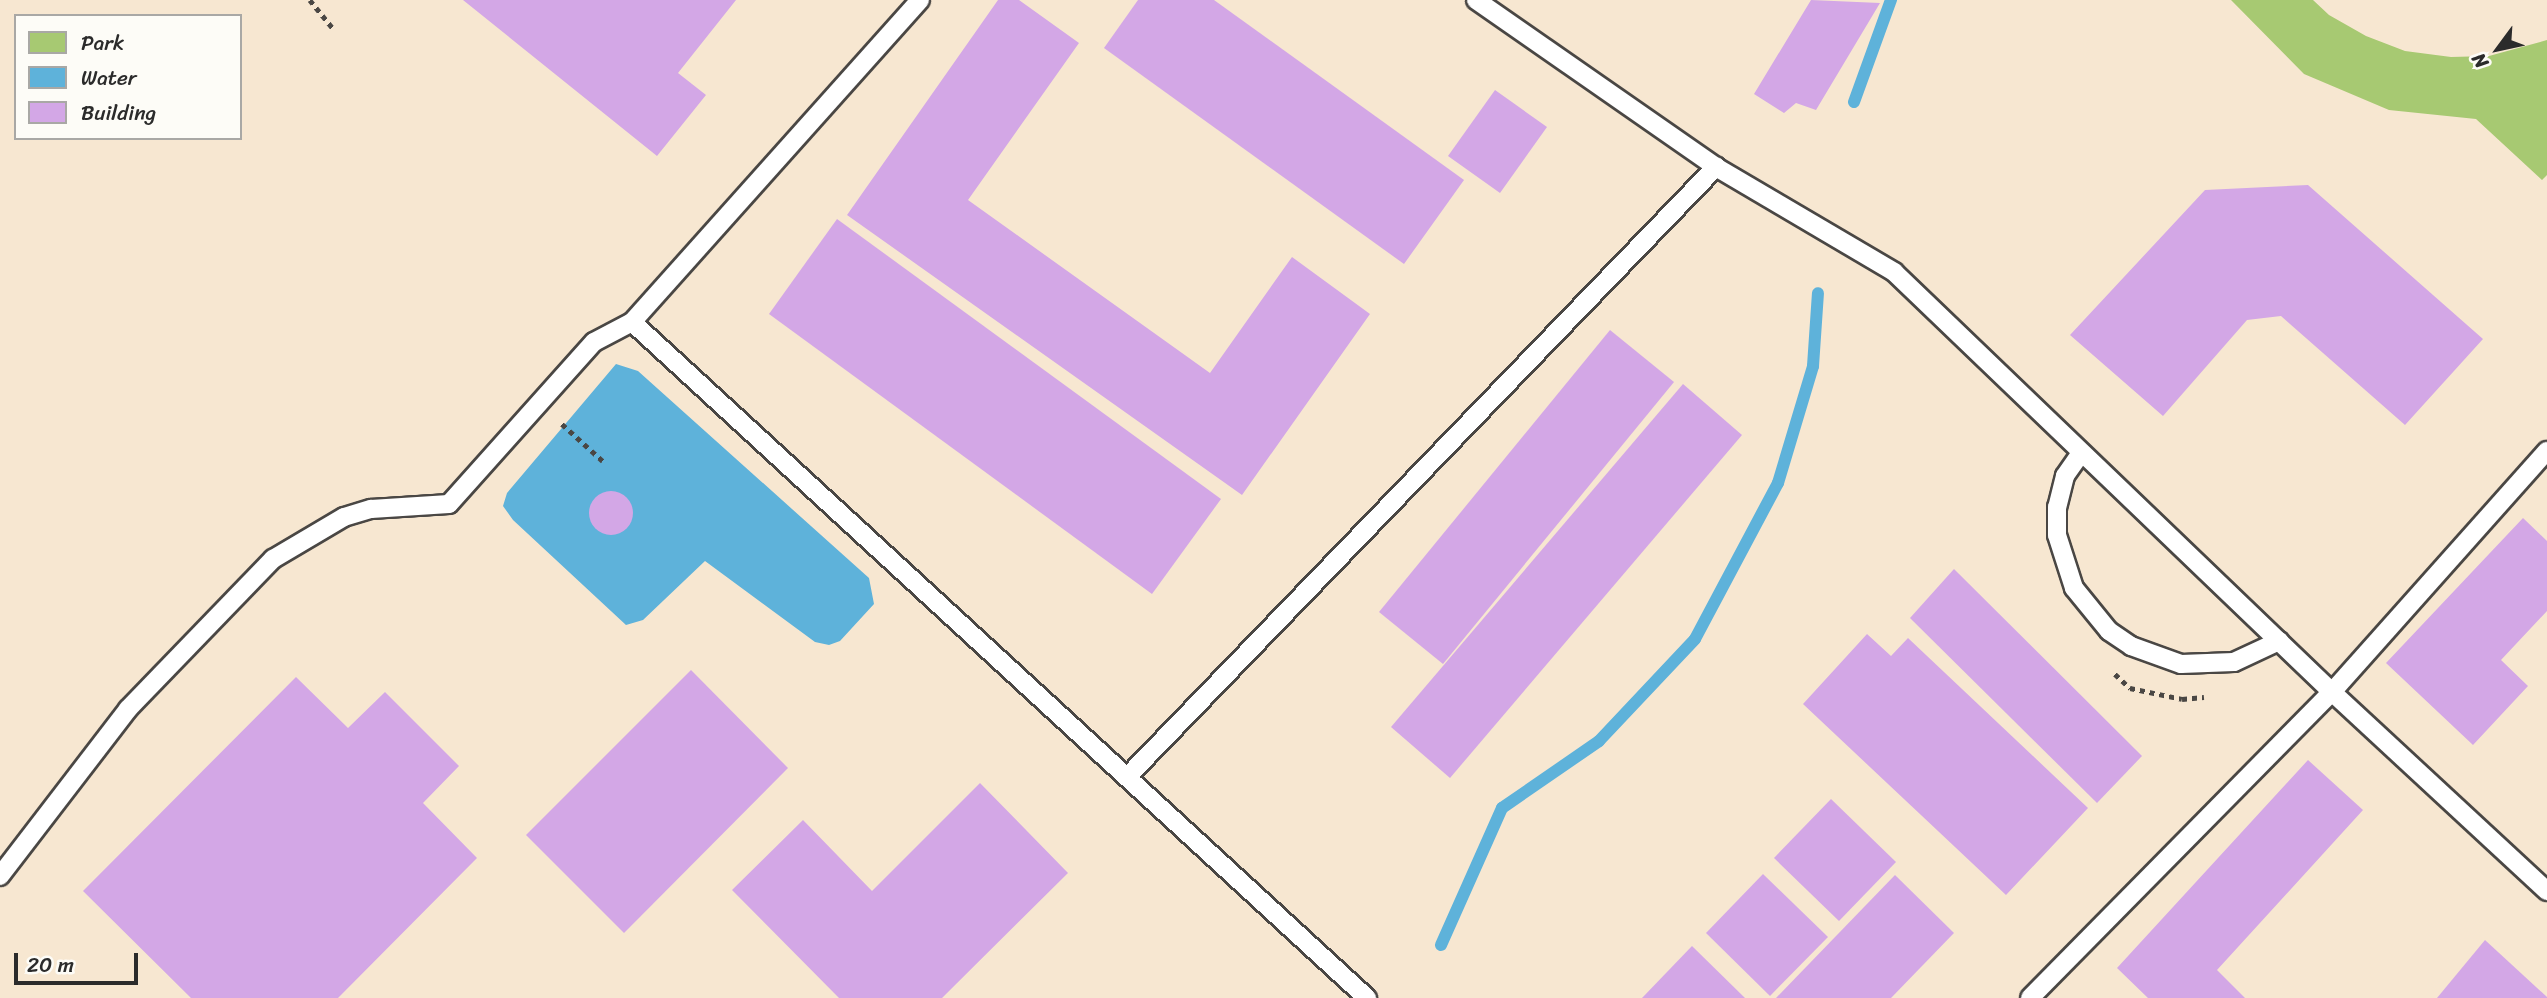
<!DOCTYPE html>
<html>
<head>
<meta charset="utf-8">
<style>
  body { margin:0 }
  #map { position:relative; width:2547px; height:998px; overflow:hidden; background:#f7e7d1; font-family:Sriracha,sans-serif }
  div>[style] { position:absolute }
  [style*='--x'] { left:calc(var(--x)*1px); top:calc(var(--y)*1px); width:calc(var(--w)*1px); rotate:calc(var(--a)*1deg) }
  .green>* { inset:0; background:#a7c972 }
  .water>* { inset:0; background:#5eb2da }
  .stream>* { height:12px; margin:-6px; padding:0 6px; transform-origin:6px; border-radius:6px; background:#5eb2da }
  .building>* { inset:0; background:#d3a7e6 }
  .round { border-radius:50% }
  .path>* { height:4.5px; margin-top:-2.25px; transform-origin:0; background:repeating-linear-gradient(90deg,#4a4744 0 5px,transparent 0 10px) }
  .roads { filter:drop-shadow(2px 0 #4a4744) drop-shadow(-2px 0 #4a4744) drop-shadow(0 2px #4a4744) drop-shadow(0 -2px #4a4744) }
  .lane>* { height:18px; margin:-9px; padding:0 9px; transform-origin:9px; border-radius:9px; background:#fff }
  span { translate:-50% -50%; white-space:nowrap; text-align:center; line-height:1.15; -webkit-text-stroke:5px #fdfcf7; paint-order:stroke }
  .legend { position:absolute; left:14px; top:14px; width:228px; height:126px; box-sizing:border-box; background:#fdfcf7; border:2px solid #a9a8a5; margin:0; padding:9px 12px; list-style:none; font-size:21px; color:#2b2b2b }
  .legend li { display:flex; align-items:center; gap:14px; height:35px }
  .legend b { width:35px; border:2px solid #a9a8a5 }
  .north { position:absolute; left:2463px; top:14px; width:70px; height:70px; -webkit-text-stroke:5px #fdfcf7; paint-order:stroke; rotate:237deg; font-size:19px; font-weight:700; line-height:28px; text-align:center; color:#2b2b2b }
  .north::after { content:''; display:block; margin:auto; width:24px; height:32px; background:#2b2b2b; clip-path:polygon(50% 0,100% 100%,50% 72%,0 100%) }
  .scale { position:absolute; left:14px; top:953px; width:124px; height:32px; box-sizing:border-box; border:4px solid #2b2b2b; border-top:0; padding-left:9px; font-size:21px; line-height:24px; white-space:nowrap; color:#2b2b2b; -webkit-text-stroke:5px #fdfcf7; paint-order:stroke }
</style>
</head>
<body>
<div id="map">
  <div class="green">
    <div style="clip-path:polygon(2231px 0,2313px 0,2329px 15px,2366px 36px,2405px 51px,2451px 57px,2489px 56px,2547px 40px,2547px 175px,2542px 180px,2476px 119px,2389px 110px,2304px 74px)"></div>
  </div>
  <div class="water">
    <div style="clip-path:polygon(616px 364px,638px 371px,869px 578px,874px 604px,840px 641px,829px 645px,815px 642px,705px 561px,643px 620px,626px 625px,513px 520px,503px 506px,507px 493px)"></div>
  </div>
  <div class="stream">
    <div style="--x:1854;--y:102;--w:109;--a:-70.1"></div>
    <div style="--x:1441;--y:945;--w:150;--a:-66"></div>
    <div style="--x:1502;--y:808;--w:118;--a:-34.6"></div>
    <div style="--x:1599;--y:741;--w:140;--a:-46.7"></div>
    <div style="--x:1695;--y:639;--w:177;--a:-62"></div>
    <div style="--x:1778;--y:483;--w:122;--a:-73.3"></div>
    <div style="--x:1813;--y:366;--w:73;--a:-86.1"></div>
  </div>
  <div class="building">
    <div style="clip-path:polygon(463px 0,736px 0,678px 73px,706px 95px,657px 156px)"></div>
    <div style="clip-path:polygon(998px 0,1019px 0,1079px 43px,968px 200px,1210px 373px,1292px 257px,1370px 314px,1242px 495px,847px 215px)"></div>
    <div style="clip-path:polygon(1138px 0,1214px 0,1464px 180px,1404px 264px,1104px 48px)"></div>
    <div style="clip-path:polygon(1811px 0,1880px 3px,1816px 110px,1796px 103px,1784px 113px,1754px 94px)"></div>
    <div style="clip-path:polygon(1495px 90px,1547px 127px,1500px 193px,1448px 156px)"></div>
    <div style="clip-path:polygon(2308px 185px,2483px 339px,2405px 425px,2281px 316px,2247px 320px,2163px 416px,2070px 335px,2205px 190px)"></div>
    <div style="clip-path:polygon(837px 219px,1221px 499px,1152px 594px,769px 314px)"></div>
    <div style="clip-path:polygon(1610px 330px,1674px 382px,1443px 664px,1379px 612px)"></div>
    <div style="clip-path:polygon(1683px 384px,1742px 435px,1450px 778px,1391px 727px)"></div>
    <div class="round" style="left:589px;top:491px;width:44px;height:44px"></div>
    <div style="clip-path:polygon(2523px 518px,2547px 541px,2547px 611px,2501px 660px,2528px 686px,2473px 745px,2386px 663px)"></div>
    <div style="clip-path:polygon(1954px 569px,2142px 756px,2097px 803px,1910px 618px)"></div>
    <div style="clip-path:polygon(1867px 634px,1891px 656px,1908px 638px,2088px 808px,2006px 895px,1803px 704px)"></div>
    <div style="clip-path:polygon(691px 670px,788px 768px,624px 933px,526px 835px)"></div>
    <div style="clip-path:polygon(296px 677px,348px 728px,385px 692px,459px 766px,423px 803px,477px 858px,338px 998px,191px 998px,83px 891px)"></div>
    <div style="clip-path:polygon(2308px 760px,2363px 810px,2217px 970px,2245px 998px,2148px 998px,2117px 968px)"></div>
    <div style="clip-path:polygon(980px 783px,1068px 873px,942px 998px,839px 998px,732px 890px,803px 820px,872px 891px)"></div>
    <div style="clip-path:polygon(1831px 799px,1896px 862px,1839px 921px,1774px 858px)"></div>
    <div style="clip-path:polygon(1763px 874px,1828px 937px,1770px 996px,1706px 933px)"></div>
    <div style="clip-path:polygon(1895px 875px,1954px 933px,1891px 998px,1776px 998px)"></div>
    <div style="clip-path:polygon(2485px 940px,2547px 997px,2547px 998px,2437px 998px)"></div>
    <div style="clip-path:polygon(1692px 946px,1745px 998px,1642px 998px)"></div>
  </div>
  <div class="path">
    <div style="--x:310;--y:0;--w:38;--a:51"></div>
    <div style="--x:562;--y:424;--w:55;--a:42.1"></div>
    <div style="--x:2115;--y:674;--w:21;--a:43"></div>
    <div style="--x:2130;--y:688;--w:53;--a:11.9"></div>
    <div style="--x:2182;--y:699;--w:22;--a:-5"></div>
  </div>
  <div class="roads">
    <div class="lane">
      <div style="--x:920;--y:0;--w:432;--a:131.8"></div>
      <div style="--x:632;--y:322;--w:999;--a:42.61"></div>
      <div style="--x:1476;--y:0;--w:292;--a:34.8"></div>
      <div style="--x:1716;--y:167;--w:207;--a:30.5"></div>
      <div style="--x:1894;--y:272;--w:607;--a:43.8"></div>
      <div style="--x:2332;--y:692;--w:293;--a:42.8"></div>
      <div style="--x:2081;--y:453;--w:28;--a:125"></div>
      <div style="--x:2065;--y:476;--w:32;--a:104"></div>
      <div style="--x:2057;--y:507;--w:28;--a:90"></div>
      <div style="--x:2057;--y:535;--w:56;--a:72.2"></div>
      <div style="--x:2074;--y:588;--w:55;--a:50.9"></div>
      <div style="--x:2109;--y:631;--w:27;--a:34"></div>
      <div style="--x:2131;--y:646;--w:53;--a:19.8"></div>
      <div style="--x:2181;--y:664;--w:53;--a:-2.2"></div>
      <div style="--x:2234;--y:662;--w:50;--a:-25"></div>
      <div style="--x:1128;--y:776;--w:847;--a:-46.01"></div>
      <div style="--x:0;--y:876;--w:210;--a:-52.5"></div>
      <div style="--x:128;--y:709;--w:209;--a:-46"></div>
      <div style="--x:273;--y:559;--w:82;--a:-30.6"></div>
      <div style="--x:344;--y:517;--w:28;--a:-17"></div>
      <div style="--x:371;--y:509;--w:78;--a:-3.7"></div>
      <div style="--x:449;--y:504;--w:217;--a:-48.2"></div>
      <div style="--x:594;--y:342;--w:43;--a:-27.8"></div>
      <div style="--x:2030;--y:998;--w:430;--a:-45.4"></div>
      <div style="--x:2332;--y:692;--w:323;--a:-48.3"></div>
    </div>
  </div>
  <ul class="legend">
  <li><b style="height:19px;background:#a7c972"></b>Park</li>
  <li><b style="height:19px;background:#5eb2da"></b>Water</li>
  <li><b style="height:19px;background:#d3a7e6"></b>Building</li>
  </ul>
  <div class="north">N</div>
  <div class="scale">20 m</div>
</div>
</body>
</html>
